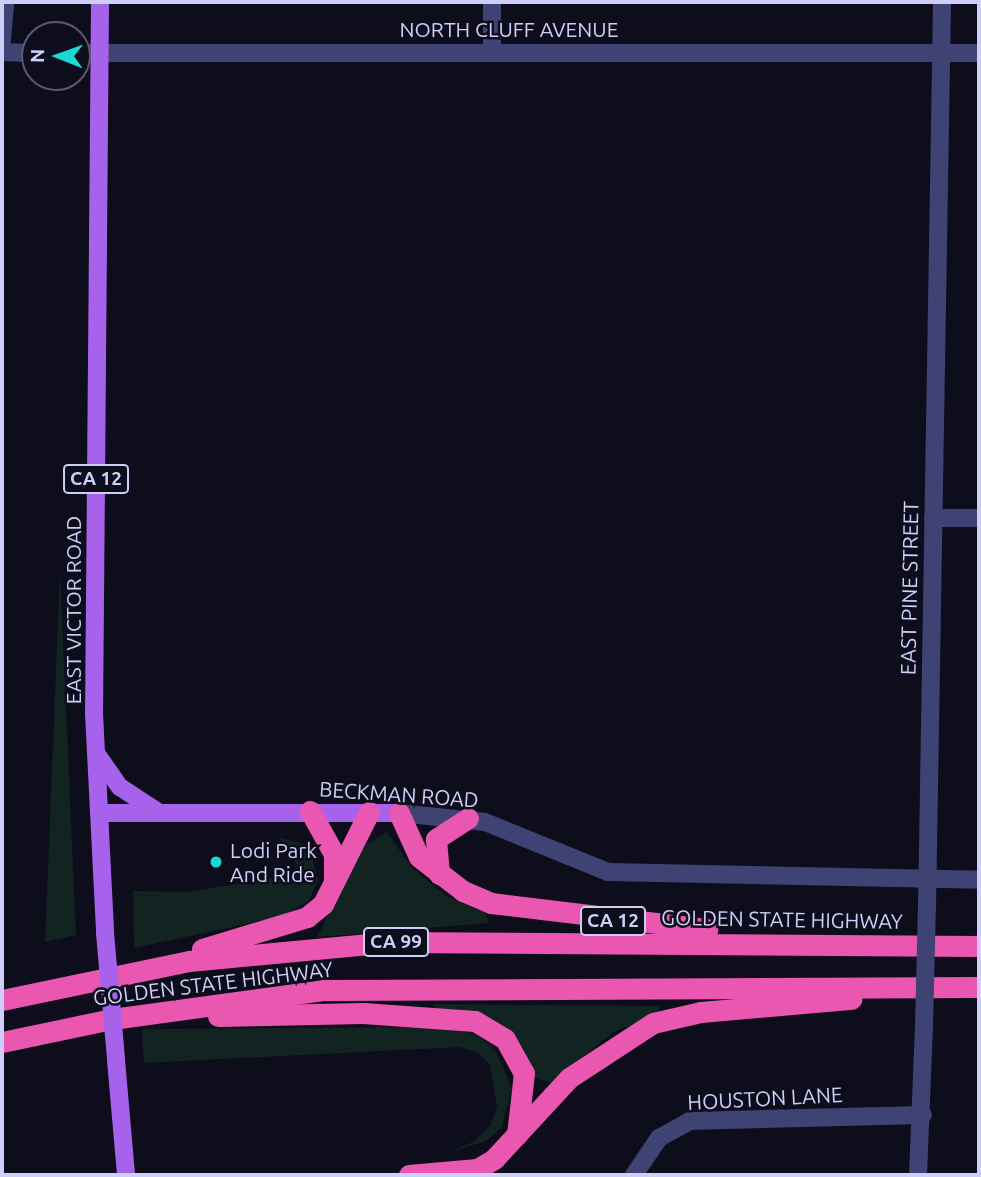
<!DOCTYPE html>
<html>
<head>
<meta charset="utf-8">
<style>
  body { margin:0 }
  #map { position:relative; width:981px; height:1177px; overflow:hidden; background:#0e0d1b; font-family:Ubuntu,sans-serif }
  div>[style] { position:absolute }
  [style*='--x'] { left:calc(var(--x)*1px); top:calc(var(--y)*1px); width:calc(var(--w)*1px); rotate:calc(var(--a)*1deg) }
  .green>* { inset:0; background:#112421 }
  .minor>* { height:18px; margin:-9px; padding:0 9px; transform-origin:9px; border-radius:9px; background:#3e4374 }
  .major>* { height:18px; margin:-9px; padding:0 9px; transform-origin:9px; border-radius:9px; background:#a762eb }
  .highway>* { height:21px; margin:-10.5px; padding:0 10.5px; transform-origin:10.5px; border-radius:10.5px; background:#ea57b0 }
  .minor-bridge>* { height:18px; margin:-9px; padding:0 9px; transform-origin:9px; border-radius:9px; background:#3e4374 }
  .major-bridge>* { height:18px; margin:-9px; padding:0 9px; transform-origin:9px; border-radius:9px; background:#a762eb }
  .dots>* { width:19px; height:19px; translate:-50% -50%; box-sizing:border-box; border:4px solid #0e0d1b; border-radius:50% }
  span { translate:-50% -50%; white-space:nowrap; text-align:center; line-height:1.15; -webkit-text-stroke:5px #0e0d1b; paint-order:stroke }
  .shield-label span { padding:2px 5px; background:#0e0d1b; border:2px solid; border-radius:5px; -webkit-text-stroke-width:0 }
  .shield-label { font-size:19px; color:#cecef9; font-weight:700 }
  .street-label { font-size:21px; color:#cecef9 }
  .poi-label { font-size:21px; color:#cecef9 }
  .left { translate:0 -50%; text-align:left }
  .frame { position:absolute; inset:0; border:4px solid #cecef9; pointer-events:none }
  .north { position:absolute; left:21px; top:21px; width:70px; height:70px; box-sizing:border-box; background:#0e0d1b; border:2px solid #5b5a74; border-radius:50%; rotate:271deg; font-size:19px; font-weight:700; line-height:28px; text-align:center; color:#cecef9 }
  .north::after { content:''; display:block; margin:auto; width:24px; height:32px; background:#1bd8d3; clip-path:polygon(50% 0,100% 100%,50% 72%,0 100%) }
</style>
</head>
<body>
<div id="map">
  <div class="green">
    <div style="clip-path:polygon(60px 572px,76px 935px,45px 942px)"></div>
    <div style="clip-path:polygon(387px 832px,412px 868px,446px 896px,486px 913px,488px 923px,317px 937px,366px 845px)"></div>
    <div style="clip-path:polygon(277px 837px,308px 845px,318px 880px,308px 902px,279px 917px,134px 948px,133px 891px,189px 892px,288px 875px,297px 867px,288px 846px)"></div>
    <div style="clip-path:polygon(435px 1004px,659px 1006px,660px 1015px,615px 1031px,550px 1083px,533px 1077px,524px 1049px,507px 1029px,489px 1017px,434px 1009px)"></div>
    <div style="clip-path:polygon(447px 1027px,475px 1034px,495px 1049px,512px 1089px,502px 1127px,486px 1141px,448px 1153px,473px 1142px,491px 1125px,497px 1105px,490px 1064px,477px 1052px,459px 1047px,144px 1063px,142px 1029px)"></div>
  </div>
  <div class="minor">
    <div style="--x:2;--y:40;--w:38;--a:-85"></div>
    <div style="--x:492;--y:51;--w:49;--a:-90"></div>
    <div style="--x:2;--y:52;--w:33;--a:2"></div>
    <div style="--x:77;--y:53;--w:902;--a:0"></div>
    <div style="--x:933;--y:518;--w:46;--a:0"></div>
    <div style="--x:399;--y:813;--w:86;--a:6"></div>
    <div style="--x:485;--y:822;--w:133;--a:22.1"></div>
    <div style="--x:608;--y:872;--w:371;--a:1.2"></div>
    <div style="--x:927;--y:908;--w:906;--a:-89.05"></div>
    <div style="--x:634;--y:1175;--w:45;--a:-56"></div>
    <div style="--x:659;--y:1138;--w:35;--a:-29"></div>
    <div style="--x:690;--y:1121;--w:233;--a:-1.5"></div>
    <div style="--x:918;--y:1175;--w:148;--a:-87.7"></div>
  </div>
  <div class="major">
    <div style="--x:100;--y:2;--w:711;--a:90.48"></div>
    <div style="--x:94;--y:713;--w:220;--a:87.1"></div>
    <div style="--x:98;--y:756;--w:38;--a:55"></div>
    <div style="--x:120;--y:787;--w:45;--a:33.3"></div>
    <div style="--x:99;--y:813;--w:300;--a:0"></div>
    <div style="--x:116;--y:1060;--w:115;--a:85"></div>
  </div>
  <div class="highway">
    <div style="--x:310;--y:811;--w:49;--a:60.8"></div>
    <div style="--x:334;--y:854;--w:25;--a:90"></div>
    <div style="--x:399;--y:813;--w:48;--a:65.6"></div>
    <div style="--x:419;--y:857;--w:56;--a:37.7"></div>
    <div style="--x:463;--y:891;--w:30;--a:23"></div>
    <div style="--x:491;--y:903;--w:218;--a:6.9"></div>
    <div style="--x:439;--y:874;--w:35;--a:-95"></div>
    <div style="--x:436;--y:839;--w:38;--a:-33"></div>
    <div style="--x:202;--y:949;--w:110;--a:-16.9"></div>
    <div style="--x:307;--y:917;--w:21;--a:-39"></div>
    <div style="--x:323;--y:904;--w:103;--a:-63.4"></div>
    <div style="--x:2;--y:1000;--w:191;--a:-11.8"></div>
    <div style="--x:189;--y:961;--w:202;--a:-5.4"></div>
    <div style="--x:390;--y:942;--w:589;--a:0.39"></div>
    <div style="--x:218;--y:1016;--w:145;--a:-1.2"></div>
    <div style="--x:363;--y:1013;--w:112;--a:4.1"></div>
    <div style="--x:475;--y:1021;--w:35;--a:31"></div>
    <div style="--x:505;--y:1039;--w:39;--a:61"></div>
    <div style="--x:524;--y:1073;--w:62;--a:96.4"></div>
    <div style="--x:2;--y:1042;--w:112;--a:-11.8"></div>
    <div style="--x:112;--y:1019;--w:213;--a:-7.8"></div>
    <div style="--x:323;--y:990;--w:656;--a:-0.26"></div>
    <div style="--x:409;--y:1175;--w:68;--a:-5"></div>
    <div style="--x:477;--y:1169;--w:20;--a:-30"></div>
    <div style="--x:494;--y:1159;--w:110;--a:-47.2"></div>
    <div style="--x:569;--y:1078;--w:100;--a:-33.2"></div>
    <div style="--x:653;--y:1023;--w:49;--a:-12.9"></div>
    <div style="--x:701;--y:1012;--w:151;--a:-5"></div>
  </div>
  <div class="minor-bridge">
    <div style="--x:924;--y:1027;--w:119;--a:-88.6"></div>
  </div>
  <div class="major-bridge">
    <div style="--x:105;--y:933;--w:127;--a:85"></div>
  </div>
  <div class="dots">
    <div style="left:216px;top:862px;background:#1bd8d3"></div>
  </div>
  <div class="shield-label">
    <span style="left:96px;top:479px">CA 12</span>
    <span style="left:613px;top:921px">CA 12</span>
    <span style="left:396px;top:942px">CA 99</span>
  </div>
  <div class="street-label">
    <span style="left:509px;top:29px">NORTH CLUFF AVENUE</span>
    <span style="left:909px;top:588px;rotate:-89deg">EAST PINE STREET</span>
    <span style="left:73px;top:610px;rotate:-90deg">EAST VICTOR ROAD</span>
    <span style="left:399px;top:794px;rotate:4deg">BECKMAN ROAD</span>
    <span style="left:782px;top:919px;rotate:1deg">GOLDEN STATE HIGHWAY</span>
    <span style="left:213px;top:983px;rotate:-7deg">GOLDEN STATE HIGHWAY</span>
    <span style="left:765px;top:1098px;rotate:-3deg">HOUSTON LANE</span>
  </div>
  <div class="poi-label">
    <span class="left" style="left:230px;top:862px">Lodi Park<br>And Ride</span>
  </div>
  <div class="frame"></div>
  <div class="north">N</div>
</div>
</body>
</html>
